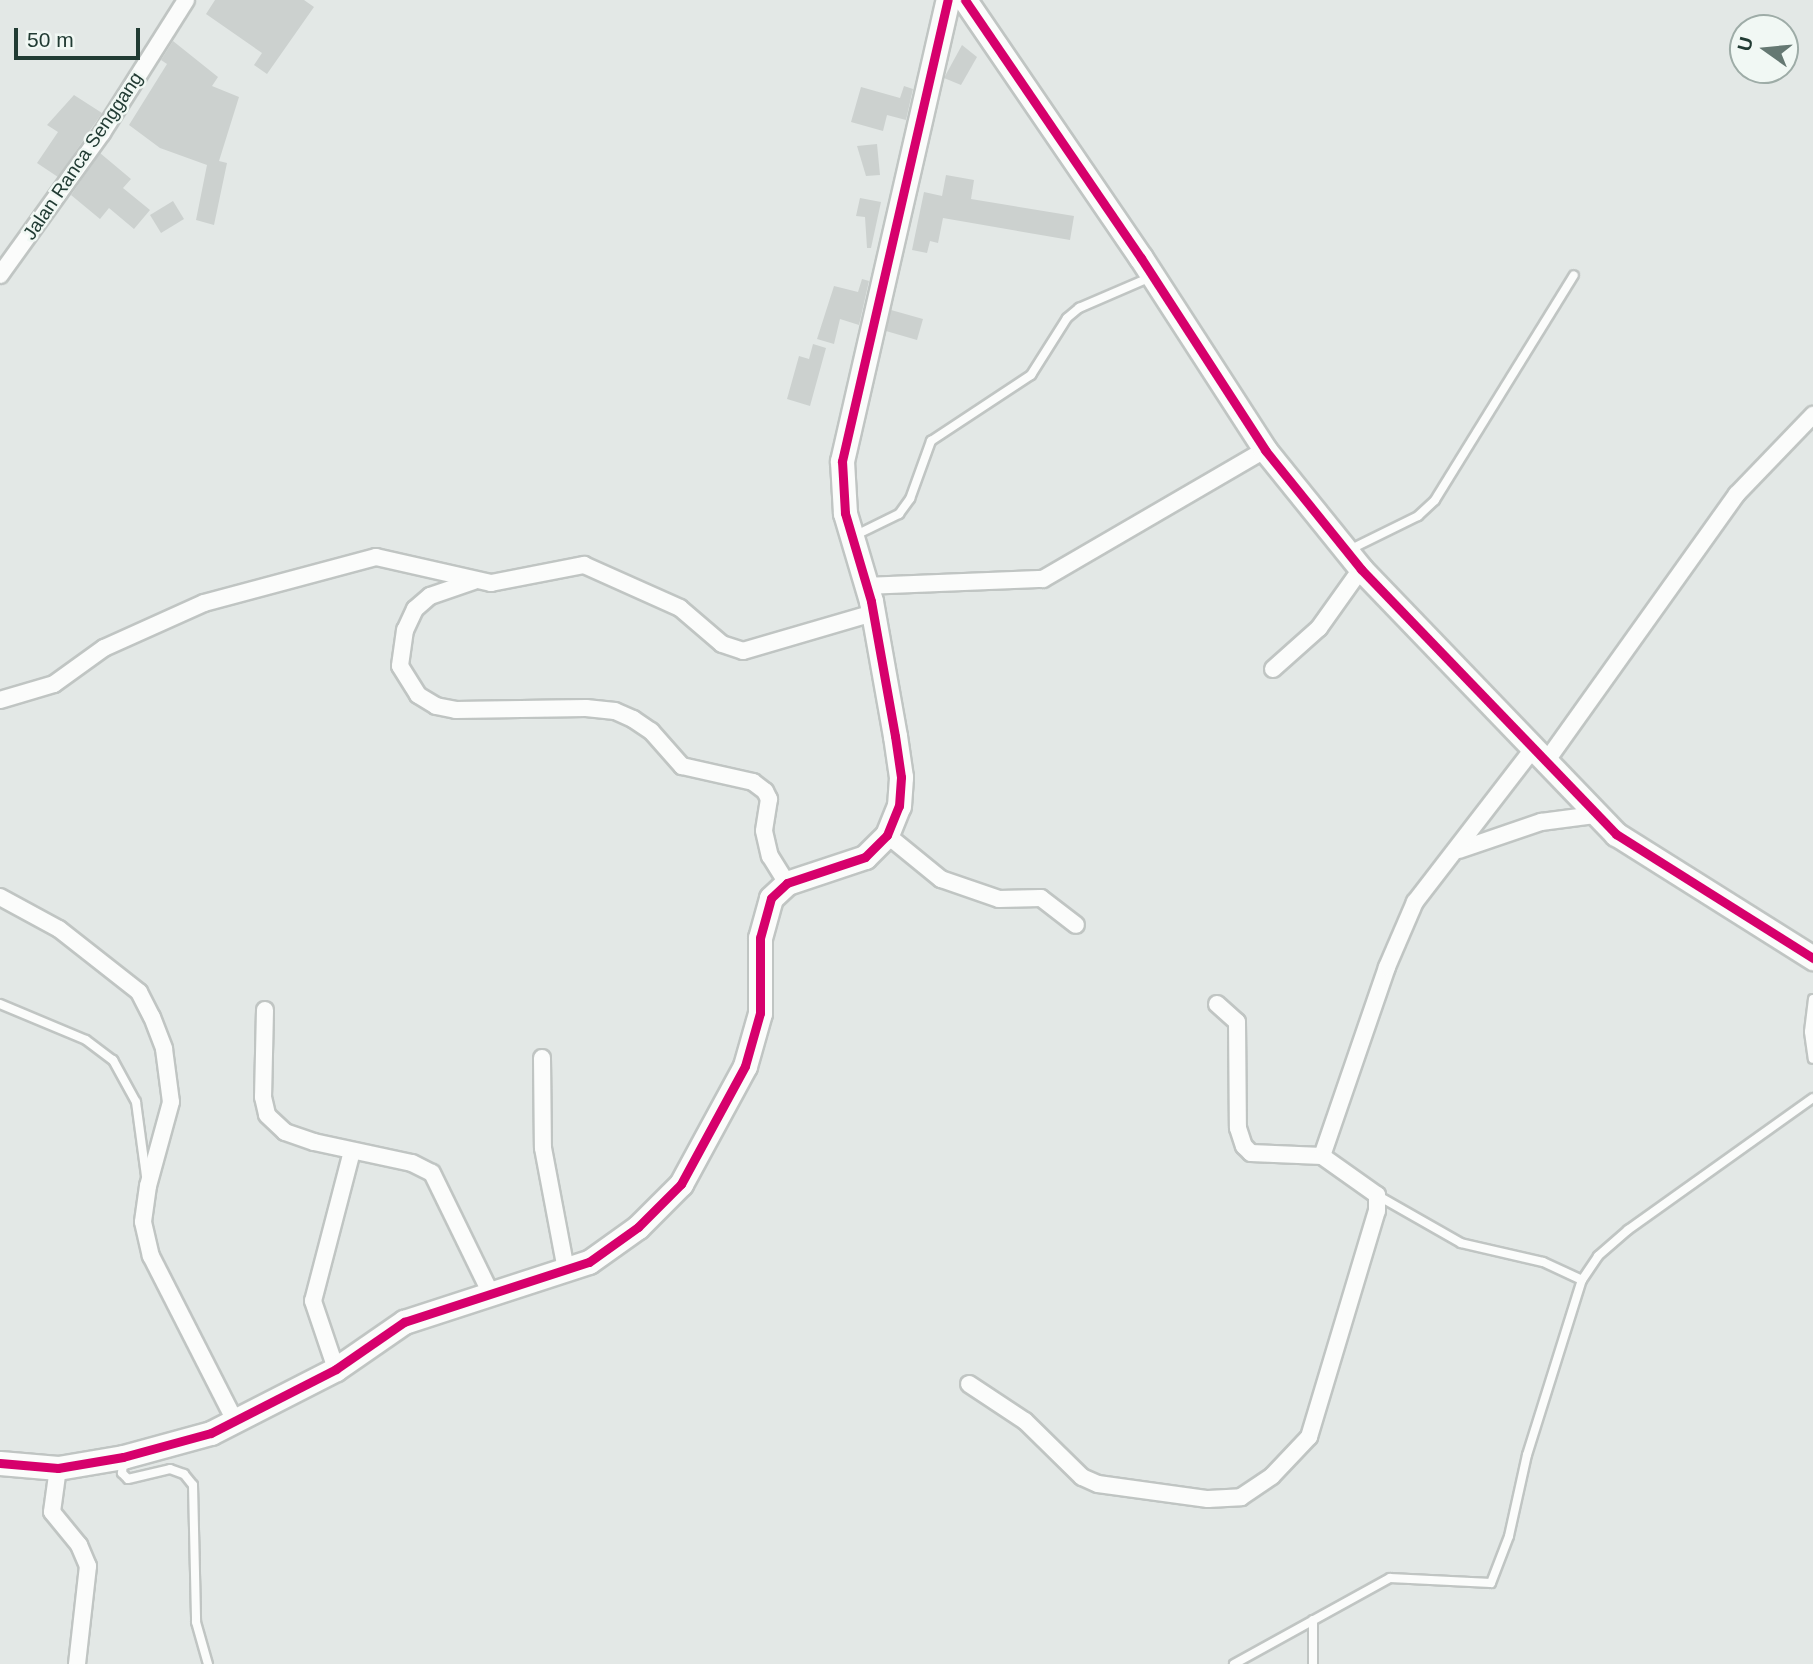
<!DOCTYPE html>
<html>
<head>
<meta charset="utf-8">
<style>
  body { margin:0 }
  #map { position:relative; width:1813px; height:1664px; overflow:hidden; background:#e3e8e6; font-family:Helvetica,sans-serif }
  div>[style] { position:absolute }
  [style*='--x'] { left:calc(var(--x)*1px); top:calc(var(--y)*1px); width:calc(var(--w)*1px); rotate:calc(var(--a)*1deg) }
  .building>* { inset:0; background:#ccd1cf }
  .roads { filter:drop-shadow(2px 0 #c0c5c3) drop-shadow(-2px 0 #c0c5c3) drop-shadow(0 2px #c0c5c3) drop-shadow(0 -2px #c0c5c3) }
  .lane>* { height:8px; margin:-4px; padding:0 4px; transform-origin:4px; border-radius:4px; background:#fbfcfb }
  .street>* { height:16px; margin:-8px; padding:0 8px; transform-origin:8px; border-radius:8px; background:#fbfcfb }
  .secondary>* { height:23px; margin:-11.5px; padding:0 11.5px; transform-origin:11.5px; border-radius:11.5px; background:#fbfcfb }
  .cycleway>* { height:9px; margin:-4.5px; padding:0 4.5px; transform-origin:4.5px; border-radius:4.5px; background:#d6006c }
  span { translate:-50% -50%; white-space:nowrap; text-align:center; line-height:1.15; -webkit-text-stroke:5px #f1f8f4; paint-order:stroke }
  .street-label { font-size:19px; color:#213b33 }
  .north { position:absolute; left:1729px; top:14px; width:70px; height:70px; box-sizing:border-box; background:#f1f8f4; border:2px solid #9eaca7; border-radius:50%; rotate:285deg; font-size:19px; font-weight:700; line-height:28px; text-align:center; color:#213b33 }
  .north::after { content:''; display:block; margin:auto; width:24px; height:32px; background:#657872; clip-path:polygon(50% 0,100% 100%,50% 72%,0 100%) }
  .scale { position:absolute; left:14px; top:28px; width:126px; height:32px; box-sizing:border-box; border:4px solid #213b33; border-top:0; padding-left:9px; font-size:21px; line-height:24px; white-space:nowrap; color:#213b33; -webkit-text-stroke:5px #f1f8f4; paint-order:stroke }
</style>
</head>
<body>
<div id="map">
  <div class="building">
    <div style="clip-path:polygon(215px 0,304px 0,314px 7px,267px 74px,254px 65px,262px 53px,206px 14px)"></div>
    <div style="clip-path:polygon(173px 41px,218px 77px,212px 86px,239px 97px,219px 161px,227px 163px,214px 225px,196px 220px,207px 165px,160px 148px,129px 125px,167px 64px,161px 60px)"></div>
    <div style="clip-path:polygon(962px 45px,977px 57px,961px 85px,944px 78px)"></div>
    <div style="clip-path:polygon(904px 86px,913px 89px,906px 120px,887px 115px,883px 131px,851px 122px,861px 87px,900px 98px)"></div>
    <div style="clip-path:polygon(74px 95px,102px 113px,58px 177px,37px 163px,58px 132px,47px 125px)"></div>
    <div style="clip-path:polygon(877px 144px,880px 175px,866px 176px,857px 146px)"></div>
    <div style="clip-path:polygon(100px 153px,131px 179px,123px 188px,150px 210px,134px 229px,109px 208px,100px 219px,71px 195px)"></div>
    <div style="clip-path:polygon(946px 175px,974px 180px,971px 199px,1074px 216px,1070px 240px,943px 218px,938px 243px,930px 241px,927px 253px,912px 250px,924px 192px,942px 196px)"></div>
    <div style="clip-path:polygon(860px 198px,881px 202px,871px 248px,867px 248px,865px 217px,856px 216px)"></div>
    <div style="clip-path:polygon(173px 201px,184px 219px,161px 233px,150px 215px)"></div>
    <div style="clip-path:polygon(862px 279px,869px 281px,859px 325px,840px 319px,834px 344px,817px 339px,834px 286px,858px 292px)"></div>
    <div style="clip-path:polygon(891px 310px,923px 319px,917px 340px,886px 331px)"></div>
    <div style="clip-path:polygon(813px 344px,826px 348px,810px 406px,787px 399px,799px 356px,809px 359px)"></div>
  </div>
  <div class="roads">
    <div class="lane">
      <div style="--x:856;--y:535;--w:48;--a:-26"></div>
      <div style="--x:899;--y:514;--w:19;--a:-54"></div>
      <div style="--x:910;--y:499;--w:62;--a:-70.1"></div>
      <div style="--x:931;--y:441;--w:120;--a:-33.4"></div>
      <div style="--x:1031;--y:375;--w:67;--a:-57.7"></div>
      <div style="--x:1067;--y:318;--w:16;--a:-40"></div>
      <div style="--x:1079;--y:308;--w:78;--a:-23.3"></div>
      <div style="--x:1349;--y:550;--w:77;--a:-26.2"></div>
      <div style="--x:1418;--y:516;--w:23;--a:-43"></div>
      <div style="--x:1435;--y:500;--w:264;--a:-58.3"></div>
      <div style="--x:1813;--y:999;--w:33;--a:97"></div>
      <div style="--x:1809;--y:1032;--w:27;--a:82"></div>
      <div style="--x:0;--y:1004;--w:93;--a:22.7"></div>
      <div style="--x:86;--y:1040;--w:34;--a:37"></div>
      <div style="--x:113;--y:1060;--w:48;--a:61.3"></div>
      <div style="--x:136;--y:1102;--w:75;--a:82.3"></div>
      <div style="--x:1582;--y:1280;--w:29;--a:-56"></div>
      <div style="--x:1598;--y:1256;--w:40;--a:-41"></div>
      <div style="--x:1628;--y:1230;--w:227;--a:-35.5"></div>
      <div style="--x:123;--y:1460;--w:13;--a:94"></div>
      <div style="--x:122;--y:1473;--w:8;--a:45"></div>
      <div style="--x:128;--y:1479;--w:43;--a:-13.4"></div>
      <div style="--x:170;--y:1469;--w:15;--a:20"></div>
      <div style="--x:184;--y:1474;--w:14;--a:51"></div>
      <div style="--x:193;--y:1485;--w:137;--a:88.7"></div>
      <div style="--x:196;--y:1622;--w:44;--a:74.1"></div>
      <div style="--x:1234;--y:1664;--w:178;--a:-28.9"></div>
      <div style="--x:1390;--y:1578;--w:101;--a:2.8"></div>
      <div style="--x:1491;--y:1583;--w:50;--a:-69"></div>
      <div style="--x:1509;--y:1536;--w:83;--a:-77.5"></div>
      <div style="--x:1527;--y:1455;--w:183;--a:-72.6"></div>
      <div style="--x:1582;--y:1280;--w:43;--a:-155.2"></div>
      <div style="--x:1543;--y:1262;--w:84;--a:-167"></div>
      <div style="--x:1461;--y:1243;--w:97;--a:-150.3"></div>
      <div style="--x:1313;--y:1664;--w:44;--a:-90"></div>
    </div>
    <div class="street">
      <div style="--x:0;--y:275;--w:175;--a:-54.3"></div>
      <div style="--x:102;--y:133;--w:157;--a:-57.7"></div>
      <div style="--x:474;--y:581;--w:46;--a:161.2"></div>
      <div style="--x:430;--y:596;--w:20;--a:139"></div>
      <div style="--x:415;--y:609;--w:23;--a:115"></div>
      <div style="--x:405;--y:630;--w:36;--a:98"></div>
      <div style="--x:400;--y:666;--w:34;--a:58"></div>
      <div style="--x:418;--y:695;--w:21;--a:31"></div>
      <div style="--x:436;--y:706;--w:20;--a:11"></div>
      <div style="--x:456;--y:710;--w:130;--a:-0.9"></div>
      <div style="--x:586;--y:708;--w:29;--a:6"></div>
      <div style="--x:615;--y:711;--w:20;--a:24"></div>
      <div style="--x:633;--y:719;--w:22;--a:34"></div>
      <div style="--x:651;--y:731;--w:47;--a:48.5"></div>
      <div style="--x:682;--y:766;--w:73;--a:12.7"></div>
      <div style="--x:753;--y:782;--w:15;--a:37"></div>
      <div style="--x:765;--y:791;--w:9;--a:63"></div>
      <div style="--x:769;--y:799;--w:32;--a:99"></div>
      <div style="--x:764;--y:831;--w:26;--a:77"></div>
      <div style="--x:770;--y:856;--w:32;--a:58"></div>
      <div style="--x:866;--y:586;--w:177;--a:-2.3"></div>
      <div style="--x:1043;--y:579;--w:257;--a:-30.2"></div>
      <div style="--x:1273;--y:669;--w:62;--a:-41.7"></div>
      <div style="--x:1319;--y:628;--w:72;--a:-54.6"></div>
      <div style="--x:0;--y:700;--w:56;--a:-16.5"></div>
      <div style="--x:54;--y:684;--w:62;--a:-35.8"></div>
      <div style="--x:104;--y:648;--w:110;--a:-24.2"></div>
      <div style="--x:204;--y:603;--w:178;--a:-15"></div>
      <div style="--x:376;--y:557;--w:118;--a:12.7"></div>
      <div style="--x:491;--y:583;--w:95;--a:-11"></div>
      <div style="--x:584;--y:565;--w:105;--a:24.1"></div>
      <div style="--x:680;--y:608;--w:55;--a:40.6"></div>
      <div style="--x:722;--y:644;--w:22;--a:18"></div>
      <div style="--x:743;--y:651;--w:135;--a:-16.3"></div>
      <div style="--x:1545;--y:763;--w:330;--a:-54.5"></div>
      <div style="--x:1737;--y:494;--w:110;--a:-46.1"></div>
      <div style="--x:887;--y:835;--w:70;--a:39.2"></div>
      <div style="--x:941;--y:879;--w:61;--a:19"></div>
      <div style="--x:999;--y:899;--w:42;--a:-1.4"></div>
      <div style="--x:1041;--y:898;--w:44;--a:37.6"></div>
      <div style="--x:1459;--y:850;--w:87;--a:-18.9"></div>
      <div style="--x:1541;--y:822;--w:54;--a:-7.4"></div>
      <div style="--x:0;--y:897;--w:67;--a:28.5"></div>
      <div style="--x:59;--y:929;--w:102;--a:38.2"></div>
      <div style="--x:139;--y:992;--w:28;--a:63"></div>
      <div style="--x:152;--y:1017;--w:34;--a:69"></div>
      <div style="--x:164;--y:1049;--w:53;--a:82.5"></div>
      <div style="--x:171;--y:1102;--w:87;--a:105.3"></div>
      <div style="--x:148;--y:1186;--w:36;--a:98"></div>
      <div style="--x:143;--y:1222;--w:35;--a:77"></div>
      <div style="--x:151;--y:1256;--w:185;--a:63"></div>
      <div style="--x:1217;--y:1004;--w:27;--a:42"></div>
      <div style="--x:1237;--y:1022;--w:106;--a:89.5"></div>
      <div style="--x:1238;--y:1128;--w:19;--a:72"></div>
      <div style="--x:1244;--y:1146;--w:10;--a:45"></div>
      <div style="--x:1251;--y:1153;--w:71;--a:2.4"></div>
      <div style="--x:265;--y:1010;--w:87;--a:91.3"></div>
      <div style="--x:263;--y:1097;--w:18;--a:77"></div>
      <div style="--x:267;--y:1115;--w:25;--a:43"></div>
      <div style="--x:285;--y:1132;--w:31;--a:19"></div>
      <div style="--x:314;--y:1142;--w:100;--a:12.1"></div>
      <div style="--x:412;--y:1163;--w:22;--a:27"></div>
      <div style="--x:432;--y:1173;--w:137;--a:64"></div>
      <div style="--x:542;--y:1058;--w:90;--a:89.4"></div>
      <div style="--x:543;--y:1148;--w:124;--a:79.3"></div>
      <div style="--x:336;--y:1369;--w:72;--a:-108.7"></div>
      <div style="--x:313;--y:1301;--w:155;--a:-75.4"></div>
      <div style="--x:969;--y:1384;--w:67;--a:33.5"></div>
      <div style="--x:1025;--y:1421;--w:80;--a:44.5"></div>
      <div style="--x:1082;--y:1477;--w:17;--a:24"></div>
      <div style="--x:1098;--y:1484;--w:111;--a:7.8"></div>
      <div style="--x:1208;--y:1499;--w:33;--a:-3"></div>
      <div style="--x:1241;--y:1497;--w:37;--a:-34"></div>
      <div style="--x:1272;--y:1476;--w:54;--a:-46.5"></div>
      <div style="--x:1309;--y:1437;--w:236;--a:-73.3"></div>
      <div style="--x:1377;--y:1211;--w:16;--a:-90"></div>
      <div style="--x:1377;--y:1195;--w:67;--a:-144.7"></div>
      <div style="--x:1322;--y:1156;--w:200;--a:-71"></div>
      <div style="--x:1387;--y:967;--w:71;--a:-66.7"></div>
      <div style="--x:1415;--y:902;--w:192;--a:-52.4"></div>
      <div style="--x:58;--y:1468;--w:44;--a:97.8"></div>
      <div style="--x:52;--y:1512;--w:43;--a:50.7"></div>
      <div style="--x:79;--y:1545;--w:23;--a:67"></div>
      <div style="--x:88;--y:1566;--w:99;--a:96.4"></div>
    </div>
    <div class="secondary">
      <div style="--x:965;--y:0;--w:312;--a:55.7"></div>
      <div style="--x:1141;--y:258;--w:229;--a:57.1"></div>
      <div style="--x:1265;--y:450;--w:153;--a:51.1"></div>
      <div style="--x:1361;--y:569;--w:368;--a:46.1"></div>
      <div style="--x:1616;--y:834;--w:233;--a:32.2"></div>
      <div style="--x:0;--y:1463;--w:58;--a:4.9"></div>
      <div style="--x:58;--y:1468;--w:66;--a:-9.6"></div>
      <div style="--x:123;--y:1457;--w:91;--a:-15.3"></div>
      <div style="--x:211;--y:1433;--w:140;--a:-27.1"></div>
      <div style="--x:336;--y:1369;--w:83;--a:-34.7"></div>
      <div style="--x:404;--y:1322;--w:194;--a:-18"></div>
      <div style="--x:589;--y:1262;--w:60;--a:-35.5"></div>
      <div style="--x:638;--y:1227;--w:61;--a:-45"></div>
      <div style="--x:681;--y:1184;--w:134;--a:-61.5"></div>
      <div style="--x:745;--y:1066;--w:55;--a:-74.2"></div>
      <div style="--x:760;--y:1013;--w:75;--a:-90"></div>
      <div style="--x:760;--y:938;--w:41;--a:-74.6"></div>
      <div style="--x:771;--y:898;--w:22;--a:-43"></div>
      <div style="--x:787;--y:883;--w:82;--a:-18.4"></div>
      <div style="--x:865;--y:857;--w:31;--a:-45"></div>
      <div style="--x:887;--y:835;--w:31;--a:-68"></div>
      <div style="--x:899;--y:806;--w:29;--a:-86"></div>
      <div style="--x:901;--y:777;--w:41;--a:-98.3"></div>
      <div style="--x:895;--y:736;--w:137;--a:-100.1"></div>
      <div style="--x:871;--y:601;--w:92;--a:-106.5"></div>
      <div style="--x:845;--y:513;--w:52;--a:-93.3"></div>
      <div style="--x:842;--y:461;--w:473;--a:-77.1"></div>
    </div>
  </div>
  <div class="cycleway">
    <div style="--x:965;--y:0;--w:312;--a:55.7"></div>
    <div style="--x:1141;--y:258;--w:229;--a:57.1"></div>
    <div style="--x:1265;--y:450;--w:153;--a:51.1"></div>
    <div style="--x:1361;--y:569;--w:368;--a:46.1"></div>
    <div style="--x:1616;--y:834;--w:233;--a:32.2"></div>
    <div style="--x:0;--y:1463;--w:58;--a:4.9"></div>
    <div style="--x:58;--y:1468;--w:66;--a:-9.6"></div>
    <div style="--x:123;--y:1457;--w:91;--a:-15.3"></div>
    <div style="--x:211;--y:1433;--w:140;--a:-27.1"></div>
    <div style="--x:336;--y:1369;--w:83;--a:-34.7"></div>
    <div style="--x:404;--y:1322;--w:194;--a:-18"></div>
    <div style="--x:589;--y:1262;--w:60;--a:-35.5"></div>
    <div style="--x:638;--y:1227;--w:61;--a:-45"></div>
    <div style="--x:681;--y:1184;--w:134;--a:-61.5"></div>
    <div style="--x:745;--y:1066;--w:55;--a:-74.2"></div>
    <div style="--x:760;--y:1013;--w:75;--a:-90"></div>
    <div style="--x:760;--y:938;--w:41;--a:-74.6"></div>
    <div style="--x:771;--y:898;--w:22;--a:-43"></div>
    <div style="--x:787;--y:883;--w:82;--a:-18.4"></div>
    <div style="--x:865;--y:857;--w:31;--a:-45"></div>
    <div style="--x:887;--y:835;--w:31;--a:-68"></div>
    <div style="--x:899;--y:806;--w:29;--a:-86"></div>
    <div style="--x:901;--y:777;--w:41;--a:-98.3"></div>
    <div style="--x:895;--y:736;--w:137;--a:-100.1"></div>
    <div style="--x:871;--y:601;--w:92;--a:-106.5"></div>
    <div style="--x:845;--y:513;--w:52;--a:-93.3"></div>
    <div style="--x:842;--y:461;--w:473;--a:-77.1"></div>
  </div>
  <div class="street-label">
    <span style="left:83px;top:156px;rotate:-56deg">Jalan Ranca Senggang</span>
  </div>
  <div class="north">U</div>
  <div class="scale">50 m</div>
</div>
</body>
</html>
